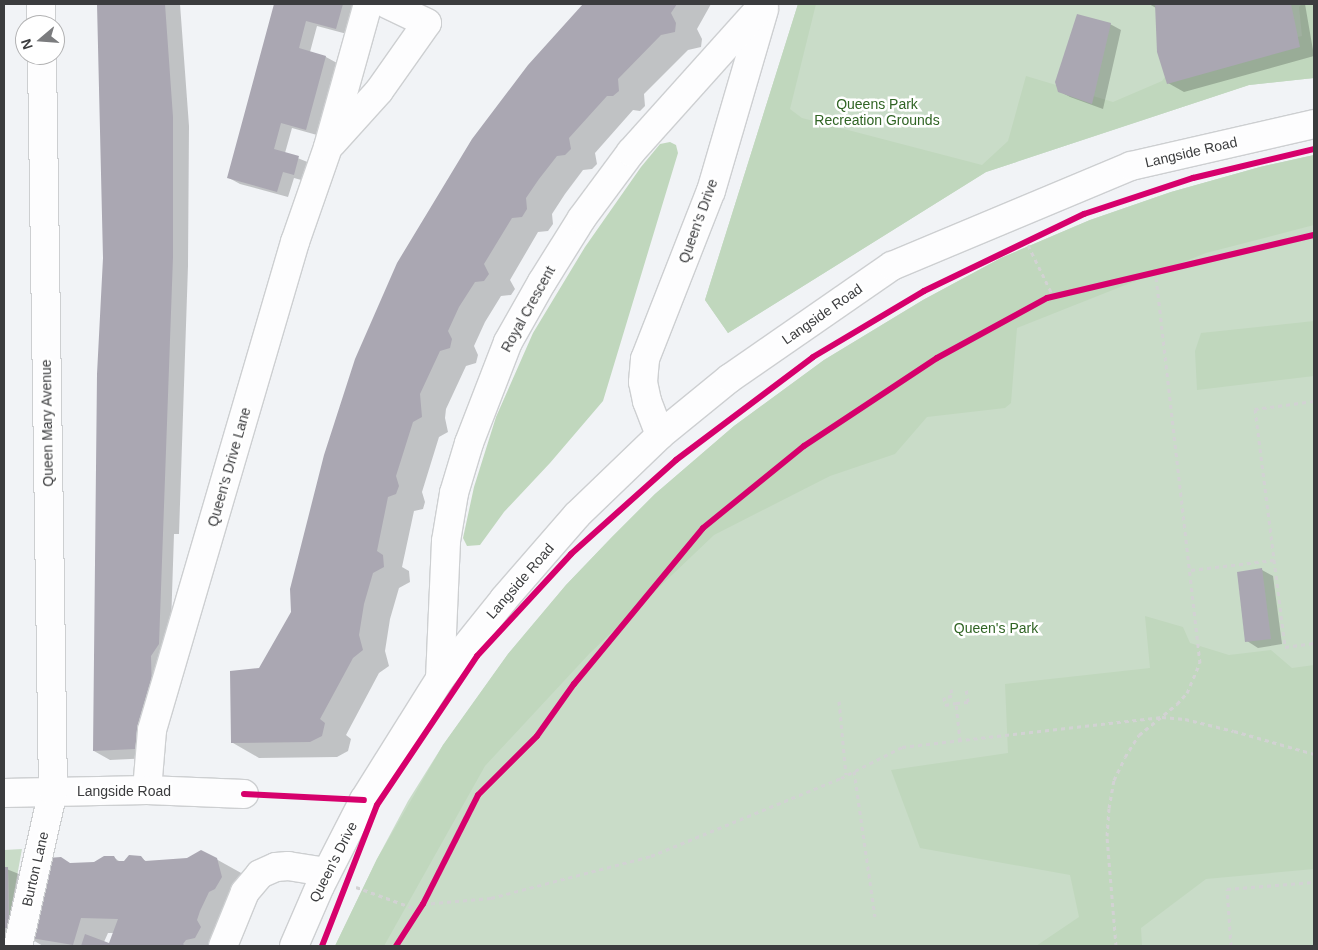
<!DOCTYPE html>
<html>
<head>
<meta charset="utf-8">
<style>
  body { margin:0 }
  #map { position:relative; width:1318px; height:950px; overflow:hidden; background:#f1f3f6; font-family:Arial,sans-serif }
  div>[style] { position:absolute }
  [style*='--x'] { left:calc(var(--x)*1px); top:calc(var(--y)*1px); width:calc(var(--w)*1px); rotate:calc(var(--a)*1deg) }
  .green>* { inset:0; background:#c9dcc8 }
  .forest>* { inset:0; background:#c0d7bd }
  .shadow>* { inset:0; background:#0003 }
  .building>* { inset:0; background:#aaa7b2 }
  .path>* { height:3px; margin-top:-1.5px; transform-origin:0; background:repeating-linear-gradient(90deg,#d2d2d3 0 4px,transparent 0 8px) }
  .roads { filter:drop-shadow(1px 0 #cdcfd1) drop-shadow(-1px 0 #cdcfd1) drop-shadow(0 1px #cdcfd1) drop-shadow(0 -1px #cdcfd1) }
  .minor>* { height:28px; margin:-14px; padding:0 14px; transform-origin:14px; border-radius:14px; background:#fdfdfe }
  .cycleway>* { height:6px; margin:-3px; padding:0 3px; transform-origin:3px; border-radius:3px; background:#d6006c }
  span { translate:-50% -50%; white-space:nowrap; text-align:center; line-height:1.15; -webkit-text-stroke:5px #fff; paint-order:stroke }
  .park-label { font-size:14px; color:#306424 }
  .street-label { font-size:14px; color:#3b3c3e }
  .frame { position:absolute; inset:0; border:5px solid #3b3c3e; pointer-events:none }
  .north { position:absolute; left:15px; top:15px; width:50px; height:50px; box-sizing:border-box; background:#fff; border:1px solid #b1b1b2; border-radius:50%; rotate:252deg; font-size:14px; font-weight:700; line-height:20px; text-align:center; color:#3b3c3e }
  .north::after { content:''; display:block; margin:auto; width:18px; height:22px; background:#7b7c7e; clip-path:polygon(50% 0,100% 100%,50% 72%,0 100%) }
</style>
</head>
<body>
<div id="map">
  <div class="green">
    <div style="clip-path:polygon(798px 4px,1314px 4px,1314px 78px,1249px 85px,986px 172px,728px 333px,705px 300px)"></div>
    <div style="clip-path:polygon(1314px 155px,1314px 946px,335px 946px,377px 859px,408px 801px,443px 745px,508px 654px,566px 585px,612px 537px,655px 494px,734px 426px,824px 360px,923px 300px,1001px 258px,1090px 220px,1171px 192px,1260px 167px)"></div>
    <div style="clip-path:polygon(22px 849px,9px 920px,8px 867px,4px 867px,4px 850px)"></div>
  </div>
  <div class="forest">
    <div style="clip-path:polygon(798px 4px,816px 4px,790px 109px,802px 118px,982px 165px,1008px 141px,1026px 76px,1113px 102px,1162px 81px,1173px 66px,1302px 36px,1299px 7px,1302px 4px,1314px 4px,1314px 78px,1249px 85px,986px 172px,728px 333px,705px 300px)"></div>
    <div style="clip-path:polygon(670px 142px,676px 145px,678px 153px,603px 401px,550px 463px,504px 512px,480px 545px,467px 546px,463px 538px,474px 487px,496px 417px,533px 333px,585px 247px,641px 167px,660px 144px)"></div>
    <div style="clip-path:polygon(1314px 155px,1314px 225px,1206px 253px,1017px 328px,1011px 403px,1005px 408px,927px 417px,895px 454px,830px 476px,714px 535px,590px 653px,485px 766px,384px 946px,335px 946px,377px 859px,443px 745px,508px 654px,566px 585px,612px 537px,655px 494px,734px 426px,824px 360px,923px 300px,1001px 258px,1090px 220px,1171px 192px,1260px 167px)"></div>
    <div style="clip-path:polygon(1314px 321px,1314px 376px,1197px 390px,1195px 351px,1201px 333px)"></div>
    <div style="clip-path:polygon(1145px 616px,1183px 627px,1190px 643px,1229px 655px,1271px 650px,1292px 668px,1314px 665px,1314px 869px,1206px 879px,1141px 928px,1142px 946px,1036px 946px,1079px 917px,1070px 875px,920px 848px,891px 770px,1008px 753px,1005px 684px,1150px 668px)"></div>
  </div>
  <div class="shadow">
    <div style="clip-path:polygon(98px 4px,180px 4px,189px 126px,188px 266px,179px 534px,174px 534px,171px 625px,151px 758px,110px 760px,94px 751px,104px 258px)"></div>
    <div style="clip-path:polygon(276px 4px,356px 4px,347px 34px,317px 26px,310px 52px,326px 57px,337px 63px,317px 135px,292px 128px,285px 153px,310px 163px,305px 181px,294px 178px,288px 197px,240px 184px,229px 178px)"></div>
    <div style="clip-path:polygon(585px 4px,711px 4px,697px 29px,702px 39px,701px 47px,688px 50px,644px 94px,645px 106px,640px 111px,633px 110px,595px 153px,597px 164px,592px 169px,583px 170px,565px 194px,552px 214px,553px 224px,548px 231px,538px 232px,510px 280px,515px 289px,511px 295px,501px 296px,485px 322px,474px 346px,478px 355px,476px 363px,466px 366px,446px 409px,445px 418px,448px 432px,439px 437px,422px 492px,425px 502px,423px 509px,414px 511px,402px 567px,409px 571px,410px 582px,399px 588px,390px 619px,385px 651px,389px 666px,379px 673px,346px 735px,351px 739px,348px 751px,337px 757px,259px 758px,233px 743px,260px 669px,293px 613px,529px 66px)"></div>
    <div style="clip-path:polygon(1149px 4px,1305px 4px,1314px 56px,1184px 92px,1168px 83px,1156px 8px)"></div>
    <div style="clip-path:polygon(1110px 24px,1121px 30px,1103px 109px,1070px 97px,1059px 91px)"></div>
    <div style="clip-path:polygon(1262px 570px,1273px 576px,1282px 644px,1258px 648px,1247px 641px)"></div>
    <div style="clip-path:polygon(evenodd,113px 857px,122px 863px,140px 858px,148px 862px,216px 859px,243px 874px,225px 946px,43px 946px,26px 936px,71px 864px,97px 864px,113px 857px,108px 933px,114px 933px,110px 945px,104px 942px,108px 933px)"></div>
    <div style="clip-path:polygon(4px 868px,19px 874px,20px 933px,4px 934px)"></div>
  </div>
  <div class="building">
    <div style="clip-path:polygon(97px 4px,165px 4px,173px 117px,173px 257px,159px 644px,151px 656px,152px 695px,135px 749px,93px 751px,97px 374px,103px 258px)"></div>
    <div style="clip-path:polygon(274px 4px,343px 4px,336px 29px,306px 21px,299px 48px,326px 56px,306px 130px,281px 123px,274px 149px,299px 156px,294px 175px,283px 172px,277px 192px,227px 178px)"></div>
    <div style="clip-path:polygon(583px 4px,677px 4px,671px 13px,676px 23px,675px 32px,661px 35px,618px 79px,619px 91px,613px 96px,607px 96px,569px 138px,571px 149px,565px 155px,557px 156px,539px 179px,526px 198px,527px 209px,522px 217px,512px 218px,484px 264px,489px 274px,484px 281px,475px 282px,459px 307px,448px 331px,452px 339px,450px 348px,440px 351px,420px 394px,422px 417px,413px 422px,396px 476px,399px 486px,396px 494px,388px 497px,377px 551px,383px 555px,384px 567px,373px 573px,364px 604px,359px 635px,363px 650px,353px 658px,320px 719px,325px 723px,322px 736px,310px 742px,231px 743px,230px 671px,259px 668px,291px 612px,290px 589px,324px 455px,355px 359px,397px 263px,472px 139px,528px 65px)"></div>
    <div style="clip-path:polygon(1155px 4px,1291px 4px,1300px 47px,1167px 84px,1157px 52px)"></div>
    <div style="clip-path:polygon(1077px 14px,1111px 23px,1092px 104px,1058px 92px,1055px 82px)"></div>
    <div style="clip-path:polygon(1262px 568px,1271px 639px,1245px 642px,1237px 572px)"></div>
    <div style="clip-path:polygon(201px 850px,217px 858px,222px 877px,215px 889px,209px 892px,200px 911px,197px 920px,201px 927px,195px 938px,186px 940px,183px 944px,185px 946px,81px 946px,85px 934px,109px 943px,118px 919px,81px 918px,73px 945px,25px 937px,48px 858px,61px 857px,70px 863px,94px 862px,104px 856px,114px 856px,117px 861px,124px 861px,129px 855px,141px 856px,145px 861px,187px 858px)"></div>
    <div style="clip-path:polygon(4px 867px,8px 867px,9px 928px,4px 928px)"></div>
  </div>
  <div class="path">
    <div style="--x:1028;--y:245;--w:57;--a:63.9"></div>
    <div style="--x:1314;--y:401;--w:60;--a:172.3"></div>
    <div style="--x:1255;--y:409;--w:240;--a:82.8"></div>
    <div style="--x:1285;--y:647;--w:29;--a:-8"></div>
    <div style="--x:1191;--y:570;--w:84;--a:-6.9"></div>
    <div style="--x:951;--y:689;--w:7;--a:82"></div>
    <div style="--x:952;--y:696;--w:8;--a:173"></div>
    <div style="--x:944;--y:697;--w:8;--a:83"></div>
    <div style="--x:945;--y:705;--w:11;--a:-10"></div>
    <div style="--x:839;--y:701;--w:74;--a:84.6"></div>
    <div style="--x:960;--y:741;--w:38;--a:-96"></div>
    <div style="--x:956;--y:703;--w:12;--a:-5"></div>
    <div style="--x:968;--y:702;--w:14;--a:-98"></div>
    <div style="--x:854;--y:771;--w:147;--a:81.8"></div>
    <div style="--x:356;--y:887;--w:67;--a:20.1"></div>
    <div style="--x:423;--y:904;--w:68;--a:-5"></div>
    <div style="--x:491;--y:898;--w:165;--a:-14.7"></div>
    <div style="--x:651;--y:856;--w:205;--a:-22.3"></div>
    <div style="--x:841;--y:778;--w:68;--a:-26.9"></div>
    <div style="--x:902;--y:747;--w:262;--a:-6.6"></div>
    <div style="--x:1162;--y:717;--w:23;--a:5"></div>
    <div style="--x:1185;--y:719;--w:50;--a:13.8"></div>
    <div style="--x:1234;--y:731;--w:83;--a:16"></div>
    <div style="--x:1116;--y:946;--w:110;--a:-94.7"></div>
    <div style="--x:1107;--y:836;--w:28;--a:-86"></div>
    <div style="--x:1109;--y:808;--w:28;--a:-80"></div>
    <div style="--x:1114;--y:780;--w:25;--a:-64"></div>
    <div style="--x:1125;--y:757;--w:26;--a:-58"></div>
    <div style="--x:1139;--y:735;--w:49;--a:-39.2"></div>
    <div style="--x:1177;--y:704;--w:15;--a:-48"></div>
    <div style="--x:1187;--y:693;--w:33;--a:-67"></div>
    <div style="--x:1200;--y:663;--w:395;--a:-96.5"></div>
    <div style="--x:1231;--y:946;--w:57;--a:-94"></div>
    <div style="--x:1227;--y:889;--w:87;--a:-4.6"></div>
  </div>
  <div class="roads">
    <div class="minor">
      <div style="--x:41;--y:4;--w:21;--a:90"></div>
      <div style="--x:332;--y:143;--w:70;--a:-47.9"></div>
      <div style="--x:379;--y:91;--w:83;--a:-54.8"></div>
      <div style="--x:427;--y:23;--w:44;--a:-154.6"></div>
      <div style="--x:660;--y:435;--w:36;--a:-111"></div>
      <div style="--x:647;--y:401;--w:19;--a:-102"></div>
      <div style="--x:643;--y:382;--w:23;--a:-85"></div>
      <div style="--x:645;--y:359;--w:180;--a:-68.6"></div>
      <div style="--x:711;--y:191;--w:189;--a:-73.7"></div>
      <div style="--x:440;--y:679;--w:138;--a:-87.5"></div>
      <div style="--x:446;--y:541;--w:49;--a:-80.5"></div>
      <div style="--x:454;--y:493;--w:52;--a:-73.3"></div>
      <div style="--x:469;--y:443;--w:108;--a:-68.9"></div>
      <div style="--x:508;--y:342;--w:69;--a:-60.5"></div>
      <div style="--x:542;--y:282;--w:75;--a:-58"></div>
      <div style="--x:582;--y:218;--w:82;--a:-53.4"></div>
      <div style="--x:631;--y:152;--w:199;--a:-48.1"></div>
      <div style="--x:147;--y:790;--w:60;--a:-85.2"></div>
      <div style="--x:152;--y:730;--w:509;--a:-73.67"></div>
      <div style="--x:295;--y:242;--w:101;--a:-70.8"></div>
      <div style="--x:328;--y:147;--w:148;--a:-74.4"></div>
      <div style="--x:4;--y:793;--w:143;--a:-1.2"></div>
      <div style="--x:147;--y:790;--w:97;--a:2.4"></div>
      <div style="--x:18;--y:946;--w:159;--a:-77.3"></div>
      <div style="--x:53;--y:791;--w:736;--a:-90.86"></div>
      <div style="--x:223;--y:946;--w:58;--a:-67.8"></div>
      <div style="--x:245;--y:892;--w:23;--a:-50"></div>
      <div style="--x:260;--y:874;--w:17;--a:-24"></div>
      <div style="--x:276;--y:867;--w:12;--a:-5"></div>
      <div style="--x:288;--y:866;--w:39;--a:9"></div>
      <div style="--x:294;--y:946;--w:65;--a:-66.6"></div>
      <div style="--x:320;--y:886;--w:97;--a:-62.9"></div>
      <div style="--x:364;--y:800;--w:143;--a:-57.9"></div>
      <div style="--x:440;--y:679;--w:102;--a:-51.3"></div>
      <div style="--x:504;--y:599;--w:111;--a:-49"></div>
      <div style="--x:577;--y:515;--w:115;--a:-43.9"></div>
      <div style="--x:660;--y:435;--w:90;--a:-39.2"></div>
      <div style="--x:730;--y:378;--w:197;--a:-34.7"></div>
      <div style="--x:892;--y:266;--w:259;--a:-22.7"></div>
      <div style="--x:1131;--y:166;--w:188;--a:-12.9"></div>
    </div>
  </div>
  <div class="cycleway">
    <div style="--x:244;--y:794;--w:120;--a:2.9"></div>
    <div style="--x:322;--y:946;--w:151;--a:-68.7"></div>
    <div style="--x:377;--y:805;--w:179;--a:-56.1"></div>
    <div style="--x:477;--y:656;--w:139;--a:-47.3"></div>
    <div style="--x:571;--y:554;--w:141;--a:-41.8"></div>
    <div style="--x:676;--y:460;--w:171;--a:-36.9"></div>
    <div style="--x:813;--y:357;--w:129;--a:-30.7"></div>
    <div style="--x:924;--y:291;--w:178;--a:-25.7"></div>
    <div style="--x:1084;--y:214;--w:115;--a:-18.3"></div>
    <div style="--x:1193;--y:178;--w:124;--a:-13.5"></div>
    <div style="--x:396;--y:946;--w:50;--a:-57.3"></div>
    <div style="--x:423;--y:904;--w:122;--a:-63.2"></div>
    <div style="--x:478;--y:795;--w:83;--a:-45"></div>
    <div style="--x:537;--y:736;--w:64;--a:-54.6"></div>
    <div style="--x:574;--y:684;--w:202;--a:-50.4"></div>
    <div style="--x:703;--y:528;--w:130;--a:-39.1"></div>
    <div style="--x:804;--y:446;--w:159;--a:-33.5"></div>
    <div style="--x:937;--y:358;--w:125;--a:-28.6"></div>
    <div style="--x:1047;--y:298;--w:274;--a:-13.3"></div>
  </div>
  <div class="park-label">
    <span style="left:877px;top:112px">Queens Park<br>Recreation Grounds</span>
    <span style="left:996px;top:628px">Queen's Park</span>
  </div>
  <div class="street-label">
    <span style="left:1191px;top:152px;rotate:-13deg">Langside Road</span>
    <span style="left:698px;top:221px;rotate:-70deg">Queen's Drive</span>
    <span style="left:528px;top:309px;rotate:-61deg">Royal Crescent</span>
    <span style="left:822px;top:314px;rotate:-35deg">Langside Road</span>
    <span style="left:47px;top:423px;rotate:-91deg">Queen Mary Avenue</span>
    <span style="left:229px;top:467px;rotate:-74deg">Queen's Drive Lane</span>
    <span style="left:520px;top:581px;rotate:-49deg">Langside Road</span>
    <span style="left:124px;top:791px">Langside Road</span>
    <span style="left:333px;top:862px;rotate:-63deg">Queen's Drive</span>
    <span style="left:35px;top:869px;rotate:-77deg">Burton Lane</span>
  </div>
  <div class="frame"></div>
  <div class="north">N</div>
</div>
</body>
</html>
